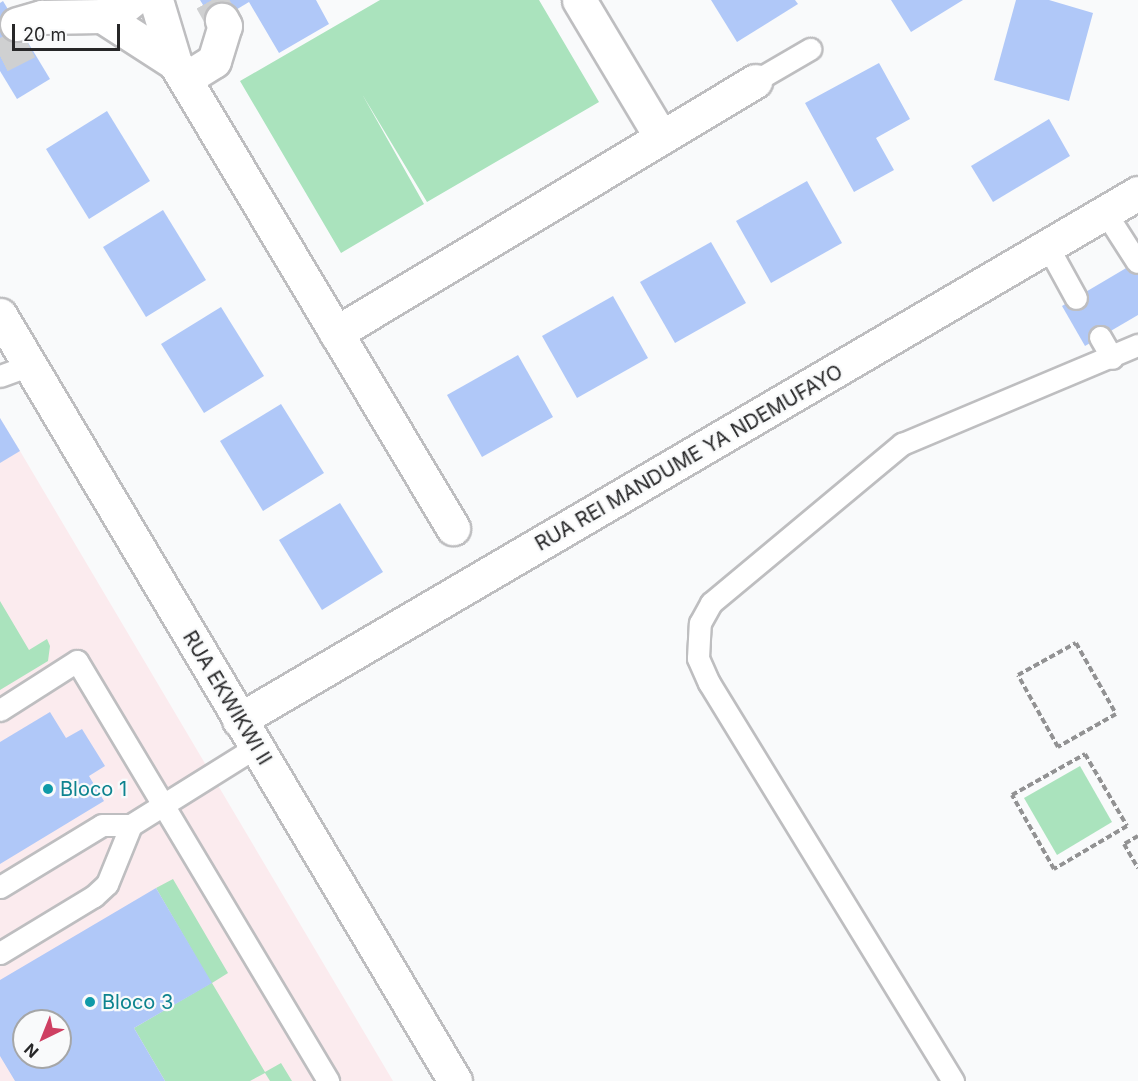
<!DOCTYPE html>
<html>
<head>
<meta charset="utf-8">
<style>
  body { margin:0 }
  #map { position:relative; width:1138px; height:1081px; overflow:hidden; background:#f9fafb; font-family:Inter,sans-serif }
  div>[style] { position:absolute }
  [style*='--x'] { left:calc(var(--x)*1px); top:calc(var(--y)*1px); width:calc(var(--w)*1px); rotate:calc(var(--a)*1deg) }
  .medical>* { inset:0; background:#fbebee }
  .green>* { inset:0; background:#aae3bd }
  .building>* { inset:0; background:#b0c8f8 }
  .minor-tunnel>* { height:33px; margin-top:-16.5px; transform-origin:0; background:repeating-linear-gradient(90deg,#cfd0d1 0 33px,transparent 0 49px) }
  .path>* { height:4px; margin-top:-2px; transform-origin:0; background:repeating-linear-gradient(90deg,#929293 0 6px,transparent 0 9px) }
  .roads { filter:drop-shadow(2px 0 #bebec0) drop-shadow(-2px 0 #bebec0) drop-shadow(0 2px #bebec0) drop-shadow(0 -2px #bebec0) }
  .service>* { height:21px; margin:-10.5px; padding:0 10.5px; transform-origin:10.5px; border-radius:10.5px; background:#fff }
  .minor>* { height:33px; margin:-16.5px; padding:0 16.5px; transform-origin:16.5px; border-radius:16.5px; background:#fff }
  .tertiary>* { height:33px; margin:-16.5px; padding:0 16.5px; transform-origin:16.5px; border-radius:16.5px; background:#fff }
  .dots>* { width:16px; height:16px; translate:-50% -50%; box-sizing:border-box; border:3px solid #f9fafb; border-radius:50% }
  span { translate:-50% -50%; white-space:nowrap; text-align:center; line-height:1.15; -webkit-text-stroke:4.5px #f9fafb; paint-order:stroke }
  .street-label { font-size:20px; color:#272728 }
  .culture-label { font-size:20px; color:#0d838f }
  .left { translate:0 -50%; text-align:left }
  .north { position:absolute; left:12px; top:1009px; width:60px; height:60px; box-sizing:border-box; background:#f9fafb; border:2px solid #a5a6a7; border-radius:50%; rotate:223deg; font-size:16px; font-weight:700; line-height:24px; text-align:center; color:#272728 }
  .north::after { content:''; display:block; margin:auto; width:21px; height:27px; background:#ce3f62; clip-path:polygon(50% 0,100% 100%,50% 72%,0 100%) }
  .scale { position:absolute; left:12px; top:24px; width:108px; height:27px; box-sizing:border-box; border:3px solid #272728; border-top:0; padding-left:8px; font-size:18px; line-height:21px; white-space:nowrap; color:#272728; -webkit-text-stroke:4px #f9fafb; paint-order:stroke }
</style>
</head>
<body>
<div id="map">
  <div class="medical">
    <div style="clip-path:polygon(evenodd,0 418px,20px 451px,393px 1081px,0 1081px,0 418px,24px 1021px,60px 1021px,60px 1057px,24px 1057px,24px 1021px)"></div>
  </div>
  <div class="green">
    <div style="clip-path:polygon(380px 0,539px 0,599px 102px,427px 202px,362px 94px,424px 204px,341px 253px,240px 81px)"></div>
    <div style="clip-path:polygon(0 601px,29px 650px,47px 639px,50px 646px,48px 661px,0 690px)"></div>
    <div style="clip-path:polygon(1080px 766px,1112px 822px,1057px 855px,1024px 798px)"></div>
    <div style="clip-path:polygon(173px 879px,228px 973px,212px 983px,265px 1072px,281px 1063px,292px 1081px,270px 1081px,265px 1073px,250px 1081px,165px 1081px,134px 1028px,211px 983px,156px 888px)"></div>
  </div>
  <div class="building">
    <div style="clip-path:polygon(200px 0,316px 0,329px 24px,279px 53px,249px 2px,214px 23px)"></div>
    <div style="clip-path:polygon(711px 0,795px 0,798px 4px,737px 42px)"></div>
    <div style="clip-path:polygon(891px 0,963px 0,911px 32px)"></div>
    <div style="clip-path:polygon(1016px 0,1049px 0,1093px 13px,1069px 101px,994px 80px)"></div>
    <div style="clip-path:polygon(3px 1px,50px 79px,17px 99px,0 71px,0 3px)"></div>
    <div style="clip-path:polygon(879px 63px,910px 119px,876px 138px,894px 170px,854px 192px,805px 103px)"></div>
    <div style="clip-path:polygon(107px 111px,150px 181px,89px 219px,46px 149px)"></div>
    <div style="clip-path:polygon(1049px 119px,1070px 156px,993px 202px,971px 166px)"></div>
    <div style="clip-path:polygon(807px 181px,842px 243px,771px 283px,736px 221px)"></div>
    <div style="clip-path:polygon(163px 210px,206px 280px,146px 317px,103px 247px)"></div>
    <div style="clip-path:polygon(711px 242px,746px 303px,675px 343px,640px 282px)"></div>
    <div style="clip-path:polygon(1138px 261px,1138px 315px,1085px 346px,1062px 306px)"></div>
    <div style="clip-path:polygon(613px 296px,648px 358px,577px 398px,542px 336px)"></div>
    <div style="clip-path:polygon(221px 307px,264px 376px,204px 413px,161px 344px)"></div>
    <div style="clip-path:polygon(518px 355px,553px 417px,482px 457px,447px 395px)"></div>
    <div style="clip-path:polygon(281px 404px,324px 473px,263px 511px,220px 441px)"></div>
    <div style="clip-path:polygon(0 418px,20px 451px,0 463px)"></div>
    <div style="clip-path:polygon(340px 503px,383px 572px,322px 610px,279px 540px)"></div>
    <div style="clip-path:polygon(50px 712px,66px 738px,82px 729px,105px 766px,89px 776px,104px 801px,0 864px,0 742px)"></div>
    <div style="clip-path:polygon(evenodd,156px 888px,212px 983px,134px 1028px,165px 1081px,15px 1081px,0 1056px,0 980px,156px 888px,24px 1021px,60px 1021px,60px 1057px,24px 1057px,24px 1021px)"></div>
  </div>
  <div class="minor-tunnel">
    <div style="--x:211;--y:0;--w:23;--a:61"></div>
    <div style="--x:0;--y:56;--w:31;--a:-27"></div>
  </div>
  <div class="path">
    <div style="--x:1076;--y:643;--w:81;--a:60.6"></div>
    <div style="--x:1116;--y:714;--w:67;--a:150.4"></div>
    <div style="--x:1058;--y:747;--w:82;--a:-119.1"></div>
    <div style="--x:1018;--y:675;--w:66;--a:-28.9"></div>
    <div style="--x:1085;--y:754;--w:83;--a:59.7"></div>
    <div style="--x:1127;--y:826;--w:85;--a:149.5"></div>
    <div style="--x:1054;--y:869;--w:85;--a:-119.6"></div>
    <div style="--x:1012;--y:795;--w:84;--a:-29.3"></div>
    <div style="--x:1138;--y:836;--w:16;--a:150"></div>
    <div style="--x:1124;--y:844;--w:28;--a:60"></div>
  </div>
  <div class="roads">
    <div class="service">
      <div style="--x:755;--y:81;--w:64;--a:-30.2"></div>
      <div style="--x:1105;--y:212;--w:59;--a:57.4"></div>
      <div style="--x:1048;--y:247;--w:58;--a:61.2"></div>
      <div style="--x:1100;--y:337;--w:24;--a:60"></div>
      <div style="--x:0;--y:376;--w:32;--a:-20"></div>
      <div style="--x:0;--y:710;--w:91;--a:-32.5"></div>
      <div style="--x:77;--y:661;--w:489;--a:59.1"></div>
      <div style="--x:131;--y:825;--w:147;--a:-32"></div>
      <div style="--x:0;--y:887;--w:119;--a:-31.3"></div>
      <div style="--x:102;--y:825;--w:29;--a:0"></div>
      <div style="--x:131;--y:825;--w:64;--a:112.1"></div>
      <div style="--x:107;--y:884;--w:18;--a:137"></div>
      <div style="--x:94;--y:896;--w:110;--a:148.8"></div>
      <div style="--x:953;--y:1081;--w:467;--a:-121.5"></div>
      <div style="--x:709;--y:683;--w:27;--a:-114"></div>
      <div style="--x:698;--y:658;--w:35;--a:-87"></div>
      <div style="--x:700;--y:623;--w:23;--a:-61"></div>
      <div style="--x:711;--y:603;--w:249;--a:-39.8"></div>
      <div style="--x:902;--y:444;--w:256;--a:-22.8"></div>
    </div>
    <div class="minor">
      <div style="--x:156;--y:0;--w:66;--a:73.2"></div>
      <div style="--x:175;--y:63;--w:542;--a:59.13"></div>
      <div style="--x:579;--y:0;--w:160;--a:59.1"></div>
      <div style="--x:102;--y:16;--w:87;--a:32.8"></div>
      <div style="--x:17;--y:24;--w:26;--a:-16"></div>
      <div style="--x:42;--y:17;--w:60;--a:-1"></div>
      <div style="--x:102;--y:16;--w:20;--a:-20"></div>
      <div style="--x:121;--y:9;--w:14;--a:-39"></div>
      <div style="--x:185;--y:79;--w:34;--a:-32"></div>
      <div style="--x:214;--y:61;--w:37;--a:-73"></div>
      <div style="--x:225;--y:26;--w:7;--a:-117"></div>
      <div style="--x:336;--y:333;--w:489;--a:-31"></div>
    </div>
    <div class="tertiary">
      <div style="--x:0;--y:315;--w:891;--a:59.29"></div>
      <div style="--x:239;--y:720;--w:1042;--a:-30.38"></div>
    </div>
  </div>
  <div class="dots">
    <div style="left:48px;top:789px;background:#0f9aa8"></div>
    <div style="left:90px;top:1002px;background:#0f9aa8"></div>
  </div>
  <div class="street-label">
    <span style="left:689px;top:458px;rotate:-30deg">RUA REI MANDUME YA NDEMUFAYO</span>
    <span style="left:227px;top:698px;rotate:59deg">RUA EKWIKWI II</span>
  </div>
  <div class="culture-label">
    <span class="left" style="left:60px;top:789px">Bloco 1</span>
    <span class="left" style="left:102px;top:1002px">Bloco 3</span>
  </div>
  <div class="north">N</div>
  <div class="scale">20 m</div>
</div>
</body>
</html>
